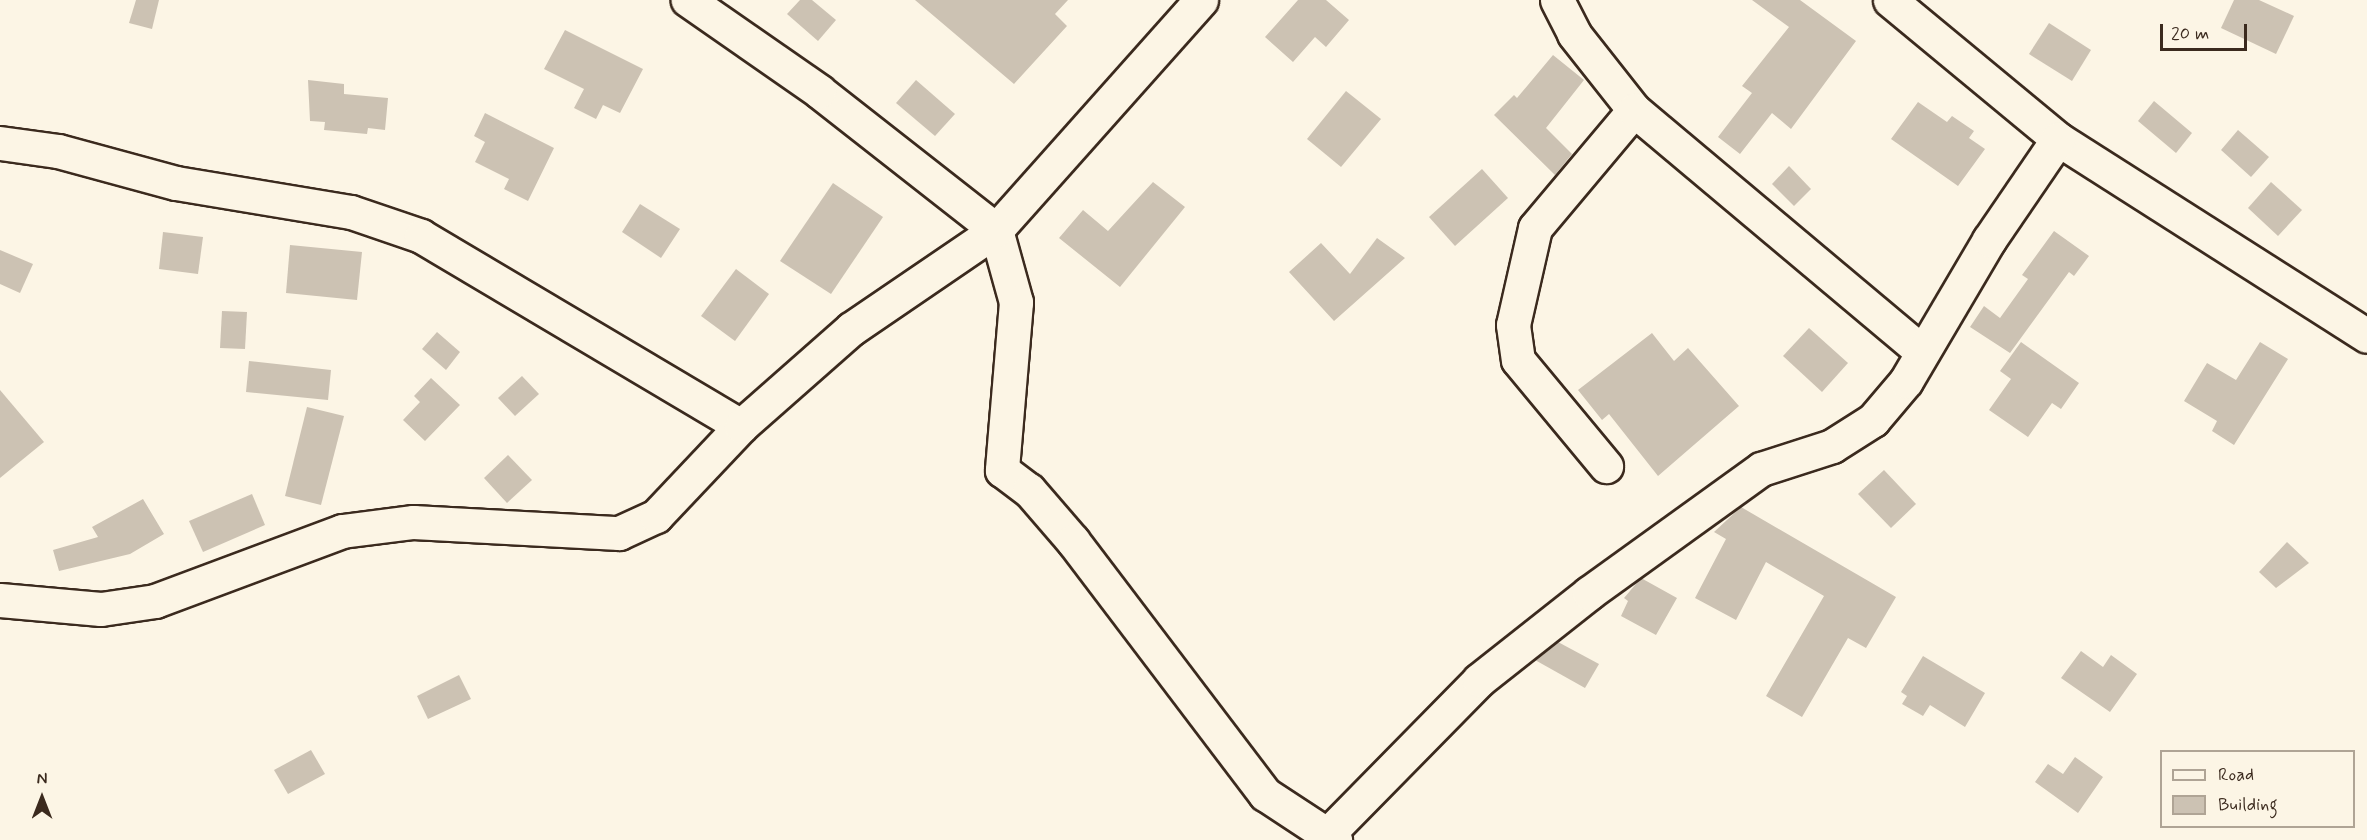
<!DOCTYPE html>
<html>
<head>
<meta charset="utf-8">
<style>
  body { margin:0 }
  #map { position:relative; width:2367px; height:840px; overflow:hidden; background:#fcf5e5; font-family:Mynerve,sans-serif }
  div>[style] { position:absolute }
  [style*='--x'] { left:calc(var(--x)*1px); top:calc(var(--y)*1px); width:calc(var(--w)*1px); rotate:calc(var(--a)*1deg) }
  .building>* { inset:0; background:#ccc2b3 }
  .roads { filter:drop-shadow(2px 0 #3b2a1e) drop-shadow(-2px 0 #3b2a1e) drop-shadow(0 2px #3b2a1e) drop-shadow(0 -2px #3b2a1e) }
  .minor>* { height:33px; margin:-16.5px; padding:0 16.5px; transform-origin:16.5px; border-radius:16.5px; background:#fcf5e5 }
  span { translate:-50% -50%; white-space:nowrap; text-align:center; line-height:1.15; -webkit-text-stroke:5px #fcf5e5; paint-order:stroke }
  .legend { position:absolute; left:2160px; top:750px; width:195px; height:78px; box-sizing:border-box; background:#fcf5e5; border:2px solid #afa495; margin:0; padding:8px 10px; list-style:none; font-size:18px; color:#3b2a1e }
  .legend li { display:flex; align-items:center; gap:12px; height:30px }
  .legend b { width:30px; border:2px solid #afa495 }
  .north { position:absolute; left:12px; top:768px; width:60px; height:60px; -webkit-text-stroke:4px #fcf5e5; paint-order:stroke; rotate:0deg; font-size:16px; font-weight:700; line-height:24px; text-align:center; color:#3b2a1e }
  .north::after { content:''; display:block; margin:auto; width:21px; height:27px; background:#3b2a1e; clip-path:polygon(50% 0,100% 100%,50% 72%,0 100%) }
  .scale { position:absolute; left:2160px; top:24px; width:87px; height:27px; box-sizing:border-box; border:3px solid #3b2a1e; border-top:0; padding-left:8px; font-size:18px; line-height:21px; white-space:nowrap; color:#3b2a1e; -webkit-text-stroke:4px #fcf5e5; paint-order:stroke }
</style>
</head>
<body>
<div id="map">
  <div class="building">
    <div style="clip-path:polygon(136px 0,159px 0,152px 29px,129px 23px)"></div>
    <div style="clip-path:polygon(800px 0,812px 0,836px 20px,818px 41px,787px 14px)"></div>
    <div style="clip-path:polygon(915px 0,1068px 0,1055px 14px,1067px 26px,1014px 84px)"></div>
    <div style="clip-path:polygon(1298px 0,1326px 0,1349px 20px,1326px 47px,1315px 37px,1293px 62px,1265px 37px)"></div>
    <div style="clip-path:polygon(1752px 0,1800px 0,1856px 41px,1791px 129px,1772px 113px,1740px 154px,1718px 137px,1752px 93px,1742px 86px,1789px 27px)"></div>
    <div style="clip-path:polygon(2234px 0,2259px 0,2294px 16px,2276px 54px,2221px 28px)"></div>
    <div style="clip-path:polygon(2049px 23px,2091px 50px,2072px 81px,2029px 54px)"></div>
    <div style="clip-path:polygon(565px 30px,643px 69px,620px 113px,603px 105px,596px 119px,574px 108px,584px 89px,544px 69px)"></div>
    <div style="clip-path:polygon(1553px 55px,1584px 80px,1546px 128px,1572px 154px,1555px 175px,1494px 115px,1514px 95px,1517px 98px)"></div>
    <div style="clip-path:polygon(308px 80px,344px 84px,344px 94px,388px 98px,385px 130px,368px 128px,367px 134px,324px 130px,325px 122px,310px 121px)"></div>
    <div style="clip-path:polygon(916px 80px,955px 114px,935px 136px,896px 103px)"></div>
    <div style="clip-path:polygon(1346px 91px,1381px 119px,1341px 167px,1307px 139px)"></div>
    <div style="clip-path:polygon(2154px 101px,2192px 133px,2176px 153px,2138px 121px)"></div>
    <div style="clip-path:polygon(1918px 102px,1947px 122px,1952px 116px,1974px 131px,1969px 138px,1985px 149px,1958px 186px,1891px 139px)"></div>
    <div style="clip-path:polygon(485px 113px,554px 148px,528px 201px,504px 189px,509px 179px,475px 162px,485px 142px,474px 136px)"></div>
    <div style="clip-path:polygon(2238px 130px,2269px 157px,2251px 177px,2221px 150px)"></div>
    <div style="clip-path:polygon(1789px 166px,1811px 189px,1794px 206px,1772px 184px)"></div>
    <div style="clip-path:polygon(1482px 169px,1508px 198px,1455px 246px,1429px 217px)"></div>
    <div style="clip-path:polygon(1153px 182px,1185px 207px,1120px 287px,1059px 238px,1083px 210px,1108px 231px)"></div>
    <div style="clip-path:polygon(2271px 182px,2302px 210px,2278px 236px,2248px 208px)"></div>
    <div style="clip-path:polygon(833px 183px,883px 217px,831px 294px,780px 261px)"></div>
    <div style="clip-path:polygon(640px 204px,680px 229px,661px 258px,622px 232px)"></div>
    <div style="clip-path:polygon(2054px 231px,2089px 256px,2074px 276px,2069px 272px,2010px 353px,1970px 327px,1984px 306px,2000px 318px,2028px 279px,2022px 275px)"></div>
    <div style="clip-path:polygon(163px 232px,203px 237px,198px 274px,159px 269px)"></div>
    <div style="clip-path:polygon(1377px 238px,1405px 258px,1334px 321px,1289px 272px,1321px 243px,1350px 274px)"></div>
    <div style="clip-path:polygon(290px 245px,362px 252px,357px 300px,286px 293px)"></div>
    <div style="clip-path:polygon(0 250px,33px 264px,20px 293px,0 284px)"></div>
    <div style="clip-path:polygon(736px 269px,769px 294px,735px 341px,701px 316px)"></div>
    <div style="clip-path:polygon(222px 311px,247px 312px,245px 349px,220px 348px)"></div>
    <div style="clip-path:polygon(1809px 328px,1848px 363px,1822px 392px,1783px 356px)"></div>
    <div style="clip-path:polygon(437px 332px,460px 352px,446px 370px,422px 349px)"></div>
    <div style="clip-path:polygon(1652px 333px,1674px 361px,1688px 348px,1739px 406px,1658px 476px,1609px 414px,1602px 420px,1578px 390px)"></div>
    <div style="clip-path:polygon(2021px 342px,2079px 383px,2061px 409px,2052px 403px,2028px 437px,1989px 410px,2011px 379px,2000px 371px)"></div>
    <div style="clip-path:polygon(2260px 342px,2288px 359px,2234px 445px,2212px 431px,2217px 421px,2184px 401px,2207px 363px,2236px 380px)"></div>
    <div style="clip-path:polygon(249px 361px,331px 370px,328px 400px,246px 392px)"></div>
    <div style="clip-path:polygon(522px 376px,539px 394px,515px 416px,498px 398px)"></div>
    <div style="clip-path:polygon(431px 378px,460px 405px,425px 441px,403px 420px,420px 402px,414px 396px)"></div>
    <div style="clip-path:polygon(0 390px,44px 442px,0 478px)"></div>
    <div style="clip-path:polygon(307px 407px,344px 416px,321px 505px,285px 496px)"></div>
    <div style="clip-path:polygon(508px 455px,532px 480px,507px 503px,484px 478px)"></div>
    <div style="clip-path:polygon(1884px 470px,1916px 504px,1891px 528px,1858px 494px)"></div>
    <div style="clip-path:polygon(252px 494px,265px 525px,203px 552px,189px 521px)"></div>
    <div style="clip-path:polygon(143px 499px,164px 534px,130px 554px,59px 571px,53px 550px,98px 537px,92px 527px)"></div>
    <div style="clip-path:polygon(1741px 507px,1896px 597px,1866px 648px,1848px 638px,1802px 717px,1766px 696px,1824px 596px,1766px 562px,1736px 620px,1695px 598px,1726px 539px,1714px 532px)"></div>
    <div style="clip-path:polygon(2287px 542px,2309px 563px,2276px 588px,2259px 572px)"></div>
    <div style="clip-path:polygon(1641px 578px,1677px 598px,1656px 635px,1621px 616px,1628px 601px,1624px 598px)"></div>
    <div style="clip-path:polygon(1558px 642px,1599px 664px,1585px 688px,1535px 660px)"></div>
    <div style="clip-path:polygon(2081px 651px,2103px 667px,2111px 655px,2137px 674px,2110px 712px,2061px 678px)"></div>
    <div style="clip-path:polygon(1923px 656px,1985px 693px,1965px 727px,1930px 705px,1923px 716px,1902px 704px,1907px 696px,1901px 692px)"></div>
    <div style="clip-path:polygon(459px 675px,471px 699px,428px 719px,417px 696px)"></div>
    <div style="clip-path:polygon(311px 750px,325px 774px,288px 794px,274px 770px)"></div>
    <div style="clip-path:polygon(2075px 757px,2103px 777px,2078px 813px,2035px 782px,2048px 764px,2063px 774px)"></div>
  </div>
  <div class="roads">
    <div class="minor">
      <div style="--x:1201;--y:0;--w:308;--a:131.7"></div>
      <div style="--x:996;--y:230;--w:75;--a:74.5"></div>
      <div style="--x:1016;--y:302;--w:169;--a:94.8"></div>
      <div style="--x:1002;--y:470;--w:34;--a:37"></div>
      <div style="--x:1029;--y:490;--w:67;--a:49.2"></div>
      <div style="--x:1073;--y:541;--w:318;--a:52.8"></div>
      <div style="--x:1265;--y:794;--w:84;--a:33.3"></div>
      <div style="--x:1557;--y:0;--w:38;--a:63"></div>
      <div style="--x:1574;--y:34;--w:97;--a:51.7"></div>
      <div style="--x:1634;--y:110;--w:154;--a:130"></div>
      <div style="--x:1535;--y:228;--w:99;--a:102.8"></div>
      <div style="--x:1513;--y:325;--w:35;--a:82"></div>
      <div style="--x:1518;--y:360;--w:138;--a:50.3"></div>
      <div style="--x:1890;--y:0;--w:218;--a:39.6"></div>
      <div style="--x:2058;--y:139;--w:366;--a:32.5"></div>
      <div style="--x:1634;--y:110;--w:376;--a:40"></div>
      <div style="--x:0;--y:143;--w:59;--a:7.9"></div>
      <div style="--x:58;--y:151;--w:122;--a:15.2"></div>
      <div style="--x:176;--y:183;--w:177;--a:9.4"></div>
      <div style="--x:351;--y:212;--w:74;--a:18.9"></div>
      <div style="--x:421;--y:236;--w:372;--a:30.7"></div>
      <div style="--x:0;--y:600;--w:101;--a:5.1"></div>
      <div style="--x:101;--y:609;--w:55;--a:-8.4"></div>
      <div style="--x:155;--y:601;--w:200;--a:-20.5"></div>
      <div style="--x:342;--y:531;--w:72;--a:-7.2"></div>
      <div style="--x:413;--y:522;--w:206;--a:3.1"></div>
      <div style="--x:619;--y:533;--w:41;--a:-24.7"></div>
      <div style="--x:656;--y:516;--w:124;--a:-46.6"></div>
      <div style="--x:741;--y:426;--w:147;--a:-41.4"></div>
      <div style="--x:851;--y:329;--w:176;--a:-34.3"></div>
      <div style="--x:996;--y:230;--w:225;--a:-141.9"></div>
      <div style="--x:819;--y:91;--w:160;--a:-145.2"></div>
      <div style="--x:1322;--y:840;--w:224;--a:-45.5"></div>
      <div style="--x:1479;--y:680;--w:140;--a:-38.3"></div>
      <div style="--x:1589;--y:593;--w:212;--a:-35.8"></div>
      <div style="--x:1761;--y:469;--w:75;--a:-17.9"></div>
      <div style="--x:1832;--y:446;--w:49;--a:-32.4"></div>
      <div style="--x:1873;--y:420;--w:51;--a:-49.8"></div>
      <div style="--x:1906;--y:381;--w:164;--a:-59.5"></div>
      <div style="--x:1989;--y:240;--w:122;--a:-55.7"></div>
    </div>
  </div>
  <ul class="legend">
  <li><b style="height:8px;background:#fcf5e5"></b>Road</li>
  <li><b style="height:16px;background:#ccc2b3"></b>Building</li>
  </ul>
  <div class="north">N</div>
  <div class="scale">20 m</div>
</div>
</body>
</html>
